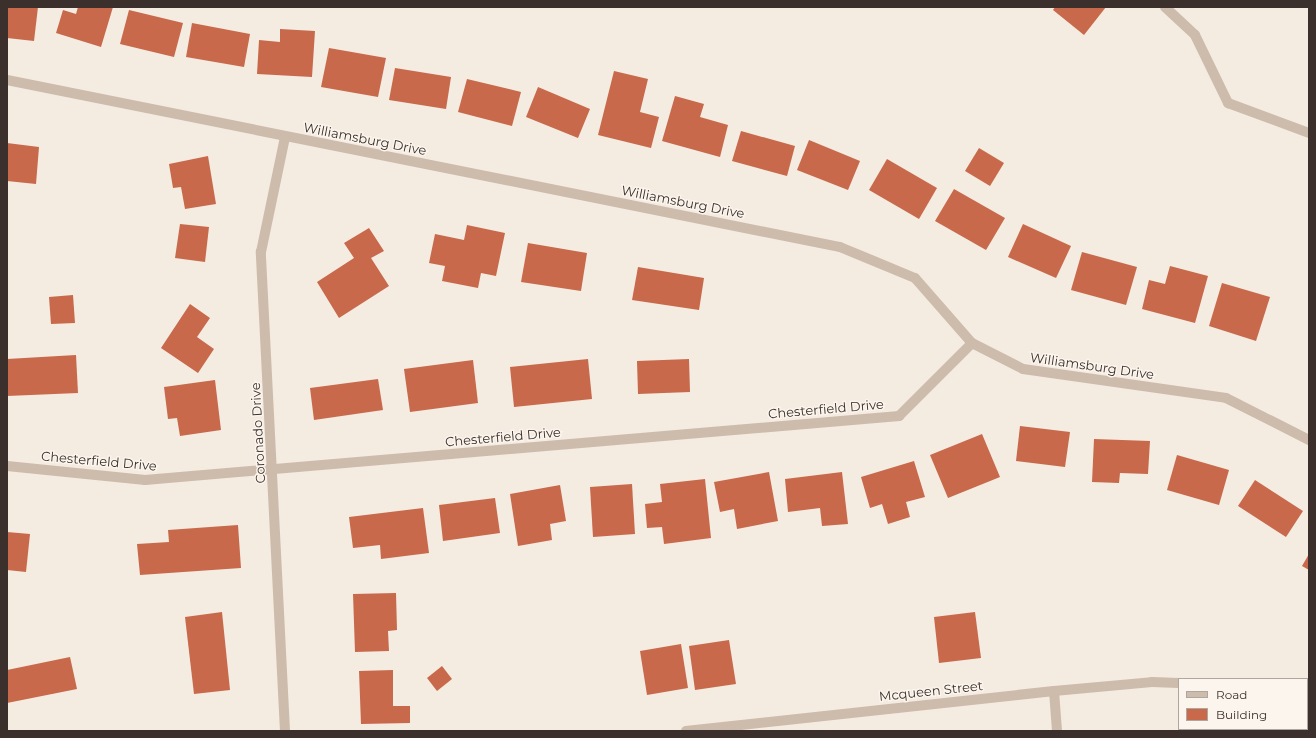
<!DOCTYPE html>
<html>
<head>
<meta charset="utf-8">
<style>
  body { margin:0 }
  #map { position:relative; width:1316px; height:738px; overflow:hidden; background:#f4ebe1; font-family:Montserrat,sans-serif }
  div>[style] { position:absolute }
  [style*='--x'] { left:calc(var(--x)*1px); top:calc(var(--y)*1px); width:calc(var(--w)*1px); rotate:calc(var(--a)*1deg) }
  .building>* { inset:0; background:#c8694b }
  .service>* { height:10px; margin:-5px; padding:0 5px; transform-origin:5px; border-radius:5px; background:#cdbbac }
  .minor>* { height:10px; margin:-5px; padding:0 5px; transform-origin:5px; border-radius:5px; background:#cdbbac }
  span { translate:-50% -50%; white-space:nowrap; text-align:center; line-height:1.15; -webkit-text-stroke:3px #fbf5ee; paint-order:stroke }
  .street-label { font-size:13px; color:#3b302b }
  .frame { position:absolute; inset:0; border:8px solid #3b302b; pointer-events:none }
  .legend { position:absolute; left:1178px; top:678px; width:130px; height:52px; box-sizing:border-box; background:#fbf5ee; border:1px solid #aea6a0; margin:0; padding:5px 7px; list-style:none; font-size:12px; color:#3b302b }
  .legend li { display:flex; align-items:center; gap:8px; height:20px }
  .legend b { width:20px; border:1px solid #aea6a0 }
</style>
</head>
<body>
<div id="map">
  <div class="building">
    <div style="clip-path:polygon(7px 7px,38px 7px,34px 41px,7px 38px)"></div>
    <div style="clip-path:polygon(78px 7px,113px 7px,101px 47px,56px 33px,63px 10px,76px 14px)"></div>
    <div style="clip-path:polygon(1055px 7px,1106px 7px,1084px 35px,1053px 10px)"></div>
    <div style="clip-path:polygon(129px 10px,183px 23px,174px 57px,120px 44px)"></div>
    <div style="clip-path:polygon(192px 23px,250px 34px,244px 67px,186px 57px)"></div>
    <div style="clip-path:polygon(280px 29px,315px 31px,312px 77px,257px 74px,259px 40px,280px 42px)"></div>
    <div style="clip-path:polygon(329px 48px,386px 58px,378px 97px,321px 87px)"></div>
    <div style="clip-path:polygon(395px 68px,451px 77px,446px 109px,389px 100px)"></div>
    <div style="clip-path:polygon(614px 71px,648px 79px,640px 112px,659px 117px,651px 148px,598px 135px)"></div>
    <div style="clip-path:polygon(467px 79px,521px 92px,512px 126px,458px 112px)"></div>
    <div style="clip-path:polygon(538px 87px,590px 109px,578px 138px,526px 117px)"></div>
    <div style="clip-path:polygon(675px 96px,704px 104px,700px 117px,728px 125px,720px 157px,662px 141px)"></div>
    <div style="clip-path:polygon(741px 131px,795px 146px,787px 176px,732px 161px)"></div>
    <div style="clip-path:polygon(809px 140px,860px 161px,848px 190px,797px 170px)"></div>
    <div style="clip-path:polygon(7px 143px,39px 147px,36px 184px,7px 181px)"></div>
    <div style="clip-path:polygon(979px 148px,1004px 163px,990px 186px,965px 171px)"></div>
    <div style="clip-path:polygon(208px 156px,216px 204px,185px 209px,181px 187px,173px 188px,169px 164px)"></div>
    <div style="clip-path:polygon(887px 159px,937px 188px,919px 219px,869px 190px)"></div>
    <div style="clip-path:polygon(954px 189px,1005px 218px,986px 250px,935px 221px)"></div>
    <div style="clip-path:polygon(180px 224px,209px 227px,205px 262px,175px 258px)"></div>
    <div style="clip-path:polygon(1023px 224px,1071px 246px,1056px 278px,1008px 257px)"></div>
    <div style="clip-path:polygon(467px 225px,505px 233px,496px 276px,481px 273px,478px 288px,442px 281px,445px 266px,429px 263px,435px 234px,464px 240px)"></div>
    <div style="clip-path:polygon(369px 228px,384px 251px,371px 258px,389px 286px,339px 318px,317px 282px,354px 258px,344px 243px)"></div>
    <div style="clip-path:polygon(528px 243px,587px 253px,581px 291px,521px 282px)"></div>
    <div style="clip-path:polygon(1082px 252px,1137px 267px,1126px 305px,1071px 290px)"></div>
    <div style="clip-path:polygon(1170px 266px,1208px 276px,1195px 323px,1142px 309px,1149px 280px,1165px 284px)"></div>
    <div style="clip-path:polygon(638px 267px,704px 278px,699px 310px,632px 300px)"></div>
    <div style="clip-path:polygon(1222px 283px,1270px 297px,1256px 341px,1209px 326px)"></div>
    <div style="clip-path:polygon(73px 295px,75px 323px,51px 324px,49px 297px)"></div>
    <div style="clip-path:polygon(190px 304px,210px 318px,197px 337px,214px 349px,198px 373px,161px 348px)"></div>
    <div style="clip-path:polygon(76px 355px,78px 393px,7px 396px,7px 359px)"></div>
    <div style="clip-path:polygon(588px 359px,592px 399px,514px 407px,510px 367px)"></div>
    <div style="clip-path:polygon(689px 359px,690px 392px,638px 394px,637px 361px)"></div>
    <div style="clip-path:polygon(473px 360px,478px 403px,410px 412px,404px 369px)"></div>
    <div style="clip-path:polygon(378px 379px,383px 410px,314px 420px,310px 388px)"></div>
    <div style="clip-path:polygon(215px 380px,221px 430px,180px 436px,177px 418px,168px 419px,164px 387px)"></div>
    <div style="clip-path:polygon(1020px 426px,1070px 432px,1065px 467px,1016px 461px)"></div>
    <div style="clip-path:polygon(982px 434px,1000px 477px,948px 498px,930px 455px)"></div>
    <div style="clip-path:polygon(1094px 439px,1150px 441px,1148px 474px,1120px 473px,1119px 483px,1092px 482px)"></div>
    <div style="clip-path:polygon(1177px 455px,1229px 470px,1219px 505px,1167px 490px)"></div>
    <div style="clip-path:polygon(914px 461px,925px 497px,906px 502px,910px 517px,888px 524px,882px 504px,870px 508px,861px 477px)"></div>
    <div style="clip-path:polygon(769px 472px,778px 521px,737px 529px,734px 509px,720px 512px,714px 482px)"></div>
    <div style="clip-path:polygon(842px 472px,848px 524px,822px 526px,820px 508px,788px 512px,785px 479px)"></div>
    <div style="clip-path:polygon(705px 479px,711px 538px,664px 544px,662px 527px,647px 528px,645px 504px,662px 502px,660px 484px)"></div>
    <div style="clip-path:polygon(1255px 480px,1303px 511px,1286px 537px,1238px 506px)"></div>
    <div style="clip-path:polygon(632px 484px,635px 534px,593px 537px,590px 487px)"></div>
    <div style="clip-path:polygon(560px 485px,566px 521px,550px 524px,552px 540px,518px 546px,510px 494px)"></div>
    <div style="clip-path:polygon(495px 498px,500px 533px,443px 541px,439px 505px)"></div>
    <div style="clip-path:polygon(423px 508px,429px 553px,381px 559px,380px 545px,353px 548px,349px 517px)"></div>
    <div style="clip-path:polygon(238px 525px,241px 568px,140px 575px,137px 544px,169px 542px,168px 530px)"></div>
    <div style="clip-path:polygon(7px 532px,30px 534px,26px 572px,7px 570px)"></div>
    <div style="clip-path:polygon(1309px 554px,1309px 570px,1302px 566px)"></div>
    <div style="clip-path:polygon(396px 593px,397px 630px,388px 631px,389px 651px,355px 652px,353px 594px)"></div>
    <div style="clip-path:polygon(222px 612px,230px 690px,194px 694px,185px 617px)"></div>
    <div style="clip-path:polygon(975px 612px,981px 658px,939px 663px,934px 617px)"></div>
    <div style="clip-path:polygon(729px 640px,736px 684px,695px 690px,689px 646px)"></div>
    <div style="clip-path:polygon(681px 644px,688px 688px,647px 695px,640px 651px)"></div>
    <div style="clip-path:polygon(70px 657px,77px 689px,7px 703px,7px 670px)"></div>
    <div style="clip-path:polygon(442px 666px,452px 679px,437px 691px,427px 678px)"></div>
    <div style="clip-path:polygon(393px 670px,393px 706px,410px 706px,410px 723px,361px 724px,359px 671px)"></div>
  </div>
  <div class="service">
    <div style="--x:1165;--y:7;--w:41;--a:43"></div>
    <div style="--x:1195;--y:35;--w:76;--a:64.1"></div>
    <div style="--x:1228;--y:103;--w:86;--a:20.3"></div>
  </div>
  <div class="minor">
    <div style="--x:7;--y:80;--w:850;--a:11.34"></div>
    <div style="--x:840;--y:247;--w:81;--a:22.5"></div>
    <div style="--x:915;--y:278;--w:86;--a:48.8"></div>
    <div style="--x:972;--y:343;--w:57;--a:27"></div>
    <div style="--x:1023;--y:369;--w:205;--a:8.1"></div>
    <div style="--x:1226;--y:398;--w:93;--a:26.8"></div>
    <div style="--x:7;--y:466;--w:139;--a:5.8"></div>
    <div style="--x:145;--y:480;--w:757;--a:-4.85"></div>
    <div style="--x:899;--y:416;--w:103;--a:-45"></div>
    <div style="--x:1054;--y:691;--w:40;--a:85.7"></div>
    <div style="--x:1307;--y:720;--w:2;--a:27"></div>
    <div style="--x:285;--y:731;--w:480;--a:-92.9"></div>
    <div style="--x:261;--y:252;--w:117;--a:-78.2"></div>
    <div style="--x:686;--y:731;--w:370;--a:-6.2"></div>
    <div style="--x:1054;--y:691;--w:98;--a:-5.2"></div>
    <div style="--x:1152;--y:682;--w:27;--a:2"></div>
  </div>
  <div class="street-label">
    <span style="left:365px;top:139px;rotate:11deg">Williamsburg Drive</span>
    <span style="left:683px;top:202px;rotate:11deg">Williamsburg Drive</span>
    <span style="left:1092px;top:366px;rotate:8deg">Williamsburg Drive</span>
    <span style="left:826px;top:409px;rotate:-5deg">Chesterfield Drive</span>
    <span style="left:258px;top:433px;rotate:-93deg">Coronado Drive</span>
    <span style="left:503px;top:437px;rotate:-5deg">Chesterfield Drive</span>
    <span style="left:99px;top:461px;rotate:5deg">Chesterfield Drive</span>
    <span style="left:931px;top:691px;rotate:-6deg">Mcqueen Street</span>
  </div>
  <div class="frame"></div>
  <ul class="legend">
  <li><b style="height:5px;background:#cdbbac"></b>Road</li>
  <li><b style="height:11px;background:#c8694b"></b>Building</li>
  </ul>
</div>
</body>
</html>
